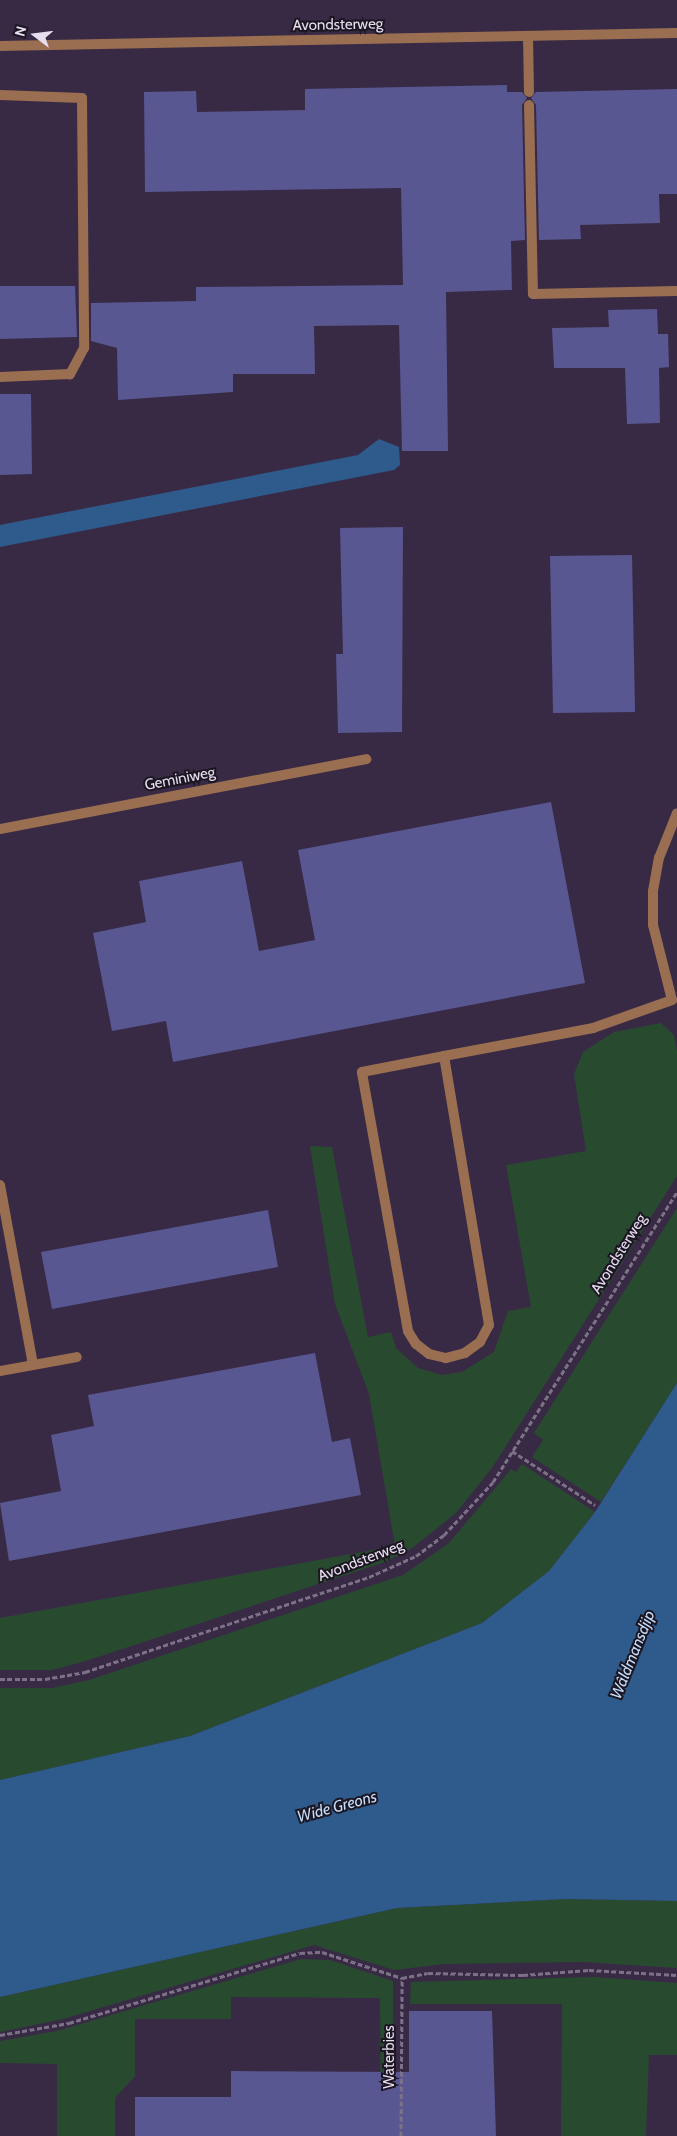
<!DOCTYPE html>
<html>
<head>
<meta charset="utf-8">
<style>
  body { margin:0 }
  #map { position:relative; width:677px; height:2136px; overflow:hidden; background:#382a44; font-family:Cabin,sans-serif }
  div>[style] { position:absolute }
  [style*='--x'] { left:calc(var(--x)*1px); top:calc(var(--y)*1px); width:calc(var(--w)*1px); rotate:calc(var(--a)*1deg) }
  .green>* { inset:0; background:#284b30 }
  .water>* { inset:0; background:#2e5a8c }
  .building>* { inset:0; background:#585792 }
  .path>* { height:3px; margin-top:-1.5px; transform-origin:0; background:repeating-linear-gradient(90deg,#7d7188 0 5px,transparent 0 7.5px) }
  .service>* { height:10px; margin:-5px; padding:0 5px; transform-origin:5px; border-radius:5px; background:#9a6e51 }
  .minor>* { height:10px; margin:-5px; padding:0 5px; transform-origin:5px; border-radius:5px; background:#9a6e51 }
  span { translate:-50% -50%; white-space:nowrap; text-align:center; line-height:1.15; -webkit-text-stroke:4px #1c1622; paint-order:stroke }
  .street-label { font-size:15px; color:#e6deef }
  .water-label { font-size:16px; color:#c4ddfb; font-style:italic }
  .north { position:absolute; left:10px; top:10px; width:50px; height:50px; -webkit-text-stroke:4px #1c1622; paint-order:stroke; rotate:285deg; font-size:14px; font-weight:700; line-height:20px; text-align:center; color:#e6deef }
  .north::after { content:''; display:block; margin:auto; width:18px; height:22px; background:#e6deef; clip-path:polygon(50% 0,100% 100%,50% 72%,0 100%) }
</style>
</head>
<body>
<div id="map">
  <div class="green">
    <div style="clip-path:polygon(661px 1023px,674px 1035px,677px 1051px,677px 1176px,492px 1468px,456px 1513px,411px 1549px,385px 1562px,86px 1661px,52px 1670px,0 1670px,0 1618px,395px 1546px,369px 1394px,335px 1304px,310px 1146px,332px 1147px,368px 1337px,391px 1332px,396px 1348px,418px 1368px,442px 1375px,462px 1372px,494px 1352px,508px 1311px,531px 1307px,506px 1165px,586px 1151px,574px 1074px,583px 1052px,614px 1032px)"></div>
    <div style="clip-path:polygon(677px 1208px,677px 1383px,601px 1502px,532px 1457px,543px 1440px,534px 1433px)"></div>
    <div style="clip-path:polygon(522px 1464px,595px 1512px,549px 1571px,482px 1623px,190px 1736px,0 1780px,0 1688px,52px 1688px,89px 1680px,403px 1575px,449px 1543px,511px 1469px,516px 1472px)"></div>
    <div style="clip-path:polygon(566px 1899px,677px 1901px,677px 1968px,583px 1962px,445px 1964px,394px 1970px,314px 1945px,63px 2019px,0 2032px,0 1997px,397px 1908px)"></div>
    <div style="clip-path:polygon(301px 1959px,330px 1960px,393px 1981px,393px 2136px,381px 2136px,380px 1998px,231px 1997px,231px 2019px,135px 2019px,135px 2076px,115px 2098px,115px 2136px,57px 2136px,57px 2064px,0 2063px,0 2041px,57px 2031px)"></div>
    <div style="clip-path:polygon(595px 1977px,677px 1983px,677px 2055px,649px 2055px,646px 2136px,561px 2136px,562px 2004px,410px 2004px,411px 1982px)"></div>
  </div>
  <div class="water">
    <div style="clip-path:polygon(379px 439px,399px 447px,400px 465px,394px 470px,0 547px,0 525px,358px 455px)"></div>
    <div style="clip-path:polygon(677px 1383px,677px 1901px,566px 1899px,397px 1908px,0 1997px,0 1780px,190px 1736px,482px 1623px,549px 1571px,595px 1512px)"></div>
  </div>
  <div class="building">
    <div style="clip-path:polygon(507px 85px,507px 92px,522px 92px,527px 98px,522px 105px,525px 240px,511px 241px,512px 290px,446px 292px,448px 451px,402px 451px,399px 325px,314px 326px,315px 374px,233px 374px,233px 392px,118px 400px,117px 348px,91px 341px,91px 303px,196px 301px,196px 287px,403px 285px,401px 188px,145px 192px,144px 92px,196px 91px,197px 112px,305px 110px,305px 89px)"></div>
    <div style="clip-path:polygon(677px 89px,677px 194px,659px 194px,660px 223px,580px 225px,581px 239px,539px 240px,536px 105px,531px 98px,536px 92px)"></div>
    <div style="clip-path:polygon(0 286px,75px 286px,77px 337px,0 339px)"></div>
    <div style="clip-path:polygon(657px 309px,658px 334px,668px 334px,669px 367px,659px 368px,660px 423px,627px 424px,625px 368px,554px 368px,552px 328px,609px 327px,608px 310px)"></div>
    <div style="clip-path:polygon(0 394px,31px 394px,32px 474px,0 475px)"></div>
    <div style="clip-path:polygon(403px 527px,402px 732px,338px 733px,336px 654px,343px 654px,340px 528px)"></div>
    <div style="clip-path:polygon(632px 555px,635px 712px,553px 713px,550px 556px)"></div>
    <div style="clip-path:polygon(551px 802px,585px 983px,173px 1062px,166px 1021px,112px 1031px,93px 933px,146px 922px,139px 881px,242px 861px,259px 951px,315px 940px,298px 850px)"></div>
    <div style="clip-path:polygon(268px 1210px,278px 1267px,52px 1309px,41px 1252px)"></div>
    <div style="clip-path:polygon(315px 1353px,332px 1442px,350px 1438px,361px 1495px,9px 1561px,0 1503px,61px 1491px,51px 1435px,94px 1426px,88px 1395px)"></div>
    <div style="clip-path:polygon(409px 2011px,492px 2011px,496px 2136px,135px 2136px,135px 2097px,231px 2097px,231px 2071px,409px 2072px)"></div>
  </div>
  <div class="path">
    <div style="--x:512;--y:1451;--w:99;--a:33"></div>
    <div style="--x:0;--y:1679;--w:45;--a:0"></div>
    <div style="--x:45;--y:1679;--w:41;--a:-9.9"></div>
    <div style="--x:85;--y:1672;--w:299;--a:-18.5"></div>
    <div style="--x:369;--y:1577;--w:51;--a:-24.1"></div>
    <div style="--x:416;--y:1556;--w:35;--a:-37"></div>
    <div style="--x:444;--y:1535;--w:72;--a:-47.2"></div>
    <div style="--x:493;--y:1482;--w:343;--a:-57.6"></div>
    <div style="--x:0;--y:2035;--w:70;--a:-9.9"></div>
    <div style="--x:69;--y:2023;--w:241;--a:-16.9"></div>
    <div style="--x:300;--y:1953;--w:22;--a:-3"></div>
    <div style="--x:322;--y:1952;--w:84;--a:18"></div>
    <div style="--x:402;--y:1978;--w:26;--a:-11"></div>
    <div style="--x:428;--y:1973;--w:95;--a:1.2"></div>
    <div style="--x:523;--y:1975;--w:66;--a:-4.3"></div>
    <div style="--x:589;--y:1970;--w:88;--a:3.3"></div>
    <div style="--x:401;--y:2136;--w:158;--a:-89.6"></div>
  </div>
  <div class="service">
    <div style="--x:528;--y:36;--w:56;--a:89"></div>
    <div style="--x:0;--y:95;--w:82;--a:2.1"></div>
    <div style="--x:82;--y:98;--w:250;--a:89.5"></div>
    <div style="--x:84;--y:348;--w:30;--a:118"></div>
    <div style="--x:70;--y:374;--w:70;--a:177.5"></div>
    <div style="--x:529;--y:105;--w:189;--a:88.8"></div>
    <div style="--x:533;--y:294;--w:144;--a:-1.2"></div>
    <div style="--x:444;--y:1056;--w:273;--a:80.5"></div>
    <div style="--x:489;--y:1325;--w:19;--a:118"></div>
    <div style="--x:480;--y:1342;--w:19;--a:144"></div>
    <div style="--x:465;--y:1353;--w:20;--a:165"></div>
    <div style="--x:446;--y:1358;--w:17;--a:-167"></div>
    <div style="--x:429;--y:1354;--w:16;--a:-142"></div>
    <div style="--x:416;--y:1344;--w:15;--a:-122"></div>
    <div style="--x:408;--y:1331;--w:263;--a:-100.1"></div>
    <div style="--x:362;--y:1072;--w:84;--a:-11"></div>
    <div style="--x:444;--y:1056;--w:152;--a:-10.6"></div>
    <div style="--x:593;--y:1028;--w:84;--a:-19.5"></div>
    <div style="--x:0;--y:1185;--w:183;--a:79.6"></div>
    <div style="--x:0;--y:1371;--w:78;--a:-10.3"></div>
  </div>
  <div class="minor">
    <div style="--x:0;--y:46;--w:677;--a:-1.1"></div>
    <div style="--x:0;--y:829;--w:373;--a:-10.8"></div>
    <div style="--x:672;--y:1000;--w:77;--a:-104.2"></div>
    <div style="--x:653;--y:925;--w:34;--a:-90"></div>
    <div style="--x:653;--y:891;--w:34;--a:-80"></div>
    <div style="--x:659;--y:858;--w:48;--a:-68.2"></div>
  </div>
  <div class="street-label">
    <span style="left:338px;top:25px;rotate:-1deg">Avondsterweg</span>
    <span style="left:180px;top:779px;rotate:-11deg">Geminiweg</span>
    <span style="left:619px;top:1254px;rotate:-58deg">Avondsterweg</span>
    <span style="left:361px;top:1561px;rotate:-21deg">Avondsterweg</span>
    <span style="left:390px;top:2057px;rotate:-90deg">Waterbies</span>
  </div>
  <div class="water-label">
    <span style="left:633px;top:1655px;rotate:-68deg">Wâldmansdjip</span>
    <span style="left:337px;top:1807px;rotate:-15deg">Wide Greons</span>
  </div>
  <div class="north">N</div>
</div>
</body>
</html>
